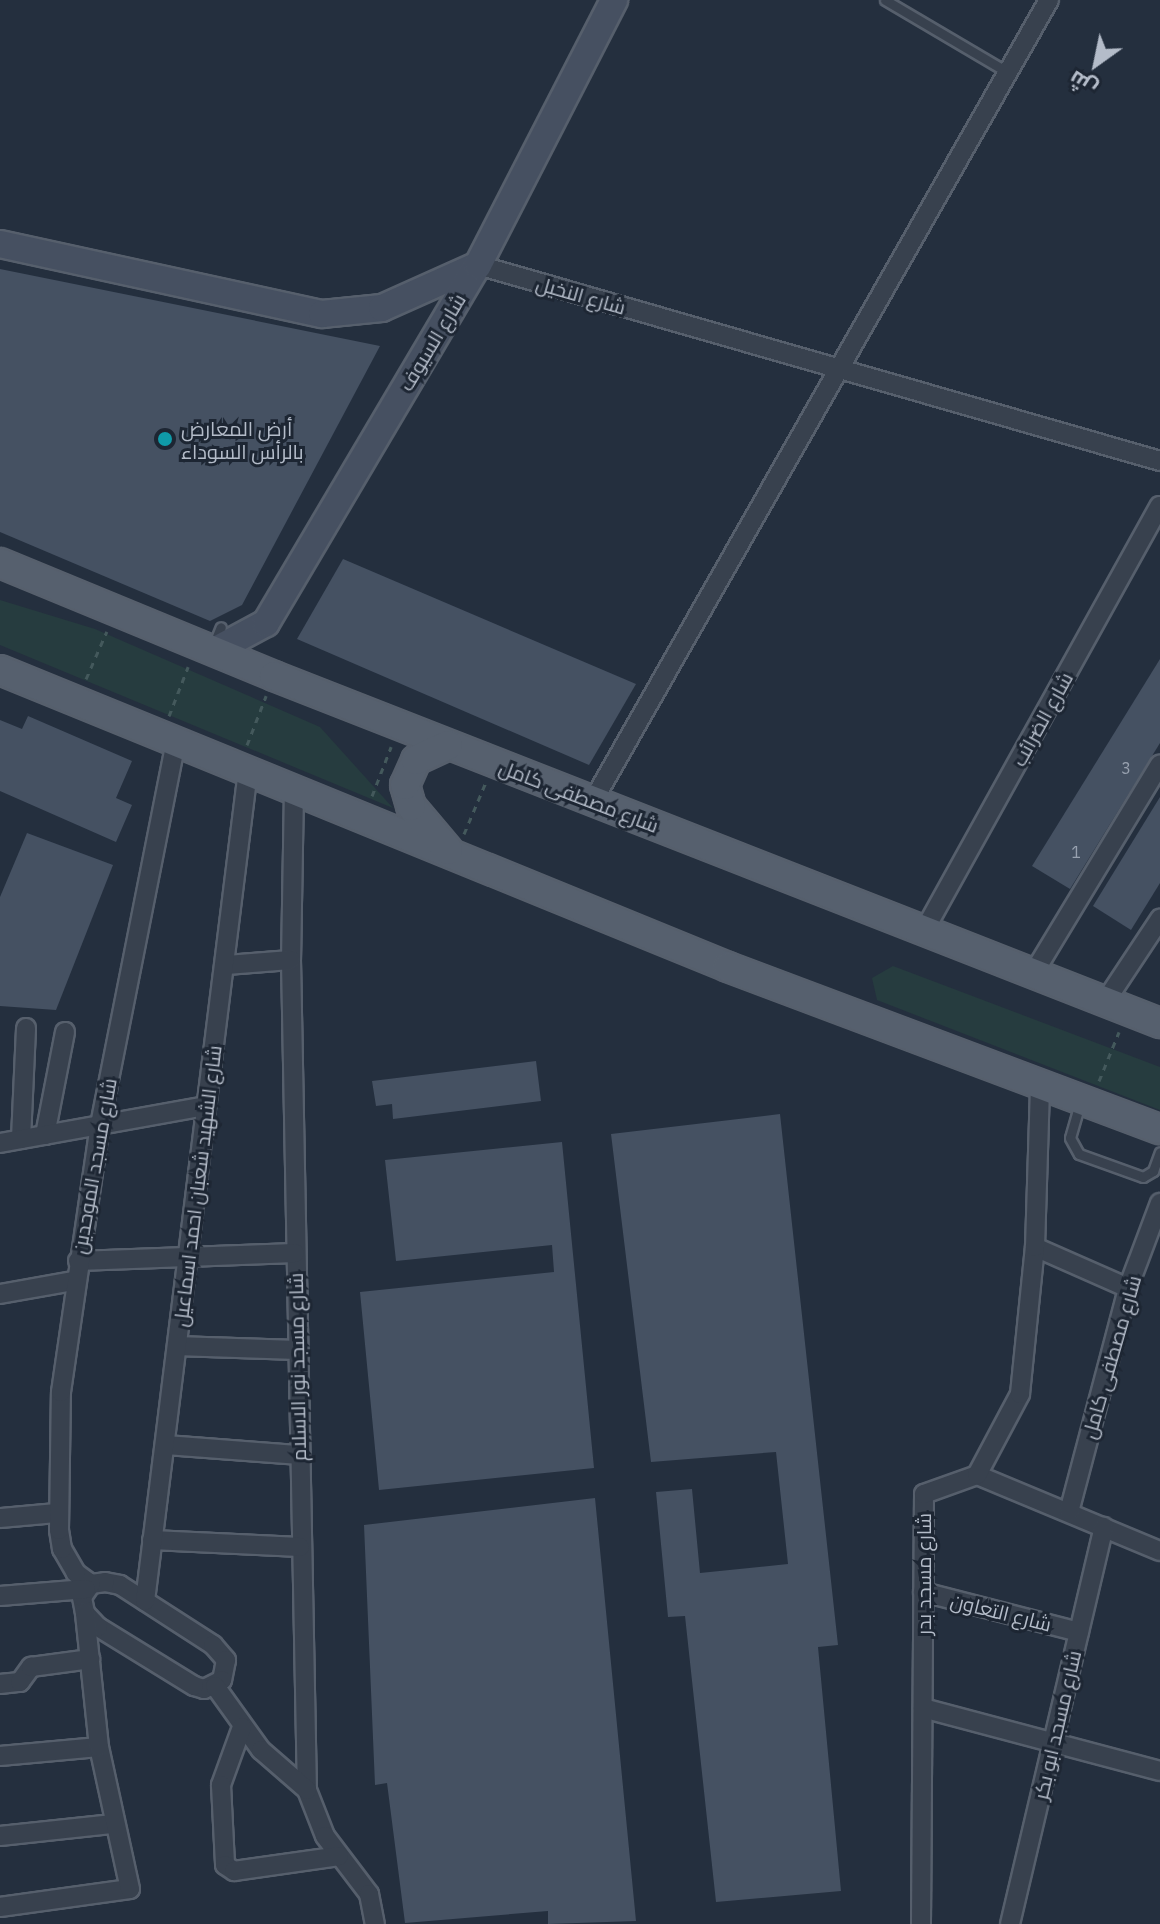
<!DOCTYPE html>
<html>
<head>
<meta charset="utf-8">
<style>
  body { margin:0 }
  #map { position:relative; width:1160px; height:1924px; overflow:hidden; background:#242f3e; font-family:"IBM Plex Sans",Cairo,sans-serif }
  div>[style] { position:absolute }
  [style*='--x'] { left:calc(var(--x)*1px); top:calc(var(--y)*1px); width:calc(var(--w)*1px); rotate:calc(var(--a)*1deg) }
  .green>* { inset:0; background:#263c3f }
  .building>* { inset:0; background:#455162 }
  .path>* { height:3px; margin-top:-1.5px; transform-origin:0; background:repeating-linear-gradient(90deg,#44595c 0 6px,transparent 0 12px) }
  .roads { filter:drop-shadow(2px 0 #565f6c) drop-shadow(-2px 0 #565f6c) drop-shadow(0 2px #565f6c) drop-shadow(0 -2px #565f6c) }
  .lane>* { height:9px; margin:-4.5px; padding:0 4.5px; transform-origin:4.5px; border-radius:4.5px; background:#38414e }
  .street>* { height:18px; margin:-9px; padding:0 9px; transform-origin:9px; border-radius:9px; background:#38414e }
  .secondary>* { height:26px; margin:-13px; padding:0 13px; transform-origin:13px; border-radius:13px; background:#465061 }
  .primary>* { height:28px; margin:-14px; padding:0 14px; transform-origin:14px; border-radius:14px; background:#56606e }
  .dots>* { width:22px; height:22px; translate:-50% -50%; box-sizing:border-box; border:4px solid #1d2633; border-radius:50% }
  span { translate:-50% -50%; white-space:nowrap; text-align:center; line-height:1.15; -webkit-text-stroke:6px #1d2633; paint-order:stroke }
  .number-label { font-size:16px; color:#98a1af }
  .number-label span { -webkit-text-stroke-width:0 }
  .street-label { font-size:20px; color:#b4bcc9 }
  .poi-label { font-size:20px; color:#b4bcc9 }
  .left { translate:0 -50%; text-align:left }
  .north { position:absolute; left:1056px; top:24px; width:80px; height:80px; -webkit-text-stroke:6px #1d2633; paint-order:stroke; rotate:213deg; font-size:22px; font-weight:700; line-height:32px; text-align:center; color:#b4bcc9 }
  .north::after { content:''; display:block; margin:auto; width:28px; height:36px; background:#b4bcc9; clip-path:polygon(50% 0,100% 100%,50% 72%,0 100%) }
</style>
</head>
<body>
<div id="map">
  <div class="green">
    <div style="clip-path:polygon(0 600px,95px 629px,320px 727px,393px 808px,0 645px)"></div>
    <div style="clip-path:polygon(893px 966px,1160px 1067px,1160px 1110px,877px 1000px,872px 978px)"></div>
  </div>
  <div class="building">
    <div style="clip-path:polygon(0 269px,380px 346px,242px 605px,210px 621px,0 532px)"></div>
    <div style="clip-path:polygon(343px 559px,636px 684px,589px 765px,297px 639px)"></div>
    <div style="clip-path:polygon(1160px 659px,1160px 743px,1070px 889px,1032px 866px)"></div>
    <div style="clip-path:polygon(28px 716px,132px 761px,116px 798px,132px 805px,116px 842px,0 791px,0 720px,22px 729px)"></div>
    <div style="clip-path:polygon(1160px 797px,1160px 883px,1131px 930px,1093px 906px)"></div>
    <div style="clip-path:polygon(27px 833px,113px 865px,56px 1010px,0 1006px,0 897px)"></div>
    <div style="clip-path:polygon(536px 1061px,541px 1101px,393px 1119px,392px 1104px,376px 1106px,372px 1081px)"></div>
    <div style="clip-path:polygon(780px 1114px,838px 1645px,818px 1647px,841px 1891px,716px 1902px,685px 1616px,668px 1617px,656px 1492px,692px 1489px,700px 1573px,788px 1564px,776px 1452px,651px 1462px,611px 1134px)"></div>
    <div style="clip-path:polygon(562px 1142px,594px 1468px,379px 1490px,360px 1292px,554px 1272px,552px 1245px,396px 1261px,385px 1160px)"></div>
    <div style="clip-path:polygon(595px 1498px,636px 1921px,548px 1924px,548px 1911px,405px 1923px,387px 1783px,375px 1785px,364px 1525px)"></div>
  </div>
  <div class="path">
    <div style="--x:86;--y:679;--w:52;--a:-66.4"></div>
    <div style="--x:169;--y:716;--w:53;--a:-68.8"></div>
    <div style="--x:247;--y:745;--w:53;--a:-68.8"></div>
    <div style="--x:372;--y:796;--w:53;--a:-68.8"></div>
    <div style="--x:464;--y:834;--w:56;--a:-67.1"></div>
    <div style="--x:1099;--y:1081;--w:53;--a:-67.8"></div>
  </div>
  <div class="roads">
    <div class="lane">
      <div style="--x:885;--y:0;--w:142;--a:30.5"></div>
      <div style="--x:214;--y:644;--w:18;--a:-68"></div>
      <div style="--x:1080;--y:1103;--w:36;--a:106"></div>
      <div style="--x:1070;--y:1138;--w:18;--a:61"></div>
      <div style="--x:1079;--y:1154;--w:68;--a:19.8"></div>
      <div style="--x:1143;--y:1177;--w:12;--a:-31"></div>
      <div style="--x:1153;--y:1171;--w:20;--a:-70"></div>
    </div>
    <div class="street">
      <div style="--x:478;--y:265;--w:710;--a:16.03"></div>
      <div style="--x:294;--y:790;--w:170;--a:91"></div>
      <div style="--x:291;--y:960;--w:830;--a:88.9"></div>
      <div style="--x:307;--y:1790;--w:49;--a:68.6"></div>
      <div style="--x:325;--y:1836;--w:73;--a:52.8"></div>
      <div style="--x:369;--y:1894;--w:31;--a:79"></div>
      <div style="--x:593;--y:801;--w:922;--a:-60.35"></div>
      <div style="--x:924;--y:931;--w:486;--a:-61"></div>
      <div style="--x:226;--y:965;--w:65;--a:-4.4"></div>
      <div style="--x:1033;--y:974;--w:245;--a:-58.8"></div>
      <div style="--x:1105;--y:1002;--w:100;--a:-56.5"></div>
      <div style="--x:45;--y:1135;--w:105;--a:-79"></div>
      <div style="--x:21;--y:1139;--w:111;--a:-87.4"></div>
      <div style="--x:0;--y:1143;--w:209;--a:-10.2"></div>
      <div style="--x:1035;--y:1247;--w:102;--a:23.8"></div>
      <div style="--x:78;--y:1261;--w:217;--a:-2.1"></div>
      <div style="--x:0;--y:1294;--w:75;--a:-10"></div>
      <div style="--x:177;--y:1346;--w:119;--a:1.9"></div>
      <div style="--x:165;--y:1445;--w:133;--a:4.3"></div>
      <div style="--x:977;--y:1475;--w:198;--a:22.6"></div>
      <div style="--x:1069;--y:1512;--w:232;--a:-75.2"></div>
      <div style="--x:1128;--y:1288;--w:91;--a:-69.4"></div>
      <div style="--x:0;--y:1518;--w:56;--a:-5.1"></div>
      <div style="--x:152;--y:1540;--w:148;--a:2.7"></div>
      <div style="--x:105;--y:1582;--w:15;--a:11"></div>
      <div style="--x:120;--y:1585;--w:111;--a:32.8"></div>
      <div style="--x:213;--y:1645;--w:20;--a:49"></div>
      <div style="--x:226;--y:1660;--w:20;--a:101"></div>
      <div style="--x:222;--y:1680;--w:20;--a:153"></div>
      <div style="--x:204;--y:1689;--w:10;--a:-163"></div>
      <div style="--x:194;--y:1686;--w:113;--a:-148.4"></div>
      <div style="--x:98;--y:1627;--w:19;--a:-133"></div>
      <div style="--x:85;--y:1613;--w:16;--a:-101"></div>
      <div style="--x:82;--y:1597;--w:16;--a:-55"></div>
      <div style="--x:91;--y:1584;--w:14;--a:-8"></div>
      <div style="--x:91;--y:1584;--w:19;--a:-144"></div>
      <div style="--x:76;--y:1573;--w:28;--a:-120"></div>
      <div style="--x:62;--y:1549;--w:19;--a:-99"></div>
      <div style="--x:59;--y:1530;--w:138;--a:-89.2"></div>
      <div style="--x:61;--y:1392;--w:270;--a:-81.7"></div>
      <div style="--x:100;--y:1125;--w:390;--a:-78.8"></div>
      <div style="--x:923;--y:1592;--w:161;--a:14.4"></div>
      <div style="--x:0;--y:1596;--w:86;--a:-4.7"></div>
      <div style="--x:145;--y:1601;--w:836;--a:-82.93"></div>
      <div style="--x:0;--y:1684;--w:20;--a:-6"></div>
      <div style="--x:20;--y:1682;--w:19;--a:-54"></div>
      <div style="--x:31;--y:1667;--w:60;--a:-7.7"></div>
      <div style="--x:215;--y:1686;--w:79;--a:54.3"></div>
      <div style="--x:261;--y:1750;--w:61;--a:41"></div>
      <div style="--x:923;--y:1708;--w:245;--a:14.9"></div>
      <div style="--x:242;--y:1727;--w:62;--a:109.9"></div>
      <div style="--x:221;--y:1785;--w:80;--a:87.1"></div>
      <div style="--x:225;--y:1865;--w:11;--a:34"></div>
      <div style="--x:234;--y:1871;--w:106;--a:-8.1"></div>
      <div style="--x:0;--y:1756;--w:99;--a:-5.2"></div>
      <div style="--x:0;--y:1836;--w:114;--a:-6.1"></div>
      <div style="--x:0;--y:1907;--w:131;--a:-7.9"></div>
      <div style="--x:130;--y:1889;--w:145;--a:-102.3"></div>
      <div style="--x:99;--y:1747;--w:135;--a:-96"></div>
      <div style="--x:921;--y:1924;--w:430;--a:-89.6"></div>
      <div style="--x:924;--y:1494;--w:56;--a:-19.7"></div>
      <div style="--x:977;--y:1475;--w:92;--a:-62"></div>
      <div style="--x:1020;--y:1394;--w:148;--a:-84.2"></div>
      <div style="--x:1035;--y:1247;--w:162;--a:-88.2"></div>
      <div style="--x:1010;--y:1924;--w:408;--a:-76.7"></div>
    </div>
    <div class="secondary">
      <div style="--x:0;--y:244;--w:330;--a:12.3"></div>
      <div style="--x:322;--y:314;--w:60;--a:-5.7"></div>
      <div style="--x:382;--y:308;--w:105;--a:-24.1"></div>
      <div style="--x:214;--y:651;--w:59;--a:-28.3"></div>
      <div style="--x:266;--y:623;--w:416;--a:-59.4"></div>
      <div style="--x:478;--y:265;--w:298;--a:-62.8"></div>
    </div>
    <div class="primary">
      <div style="--x:0;--y:563;--w:296;--a:22.4"></div>
      <div style="--x:274;--y:676;--w:952;--a:21.39"></div>
      <div style="--x:0;--y:670;--w:786;--a:22.19"></div>
      <div style="--x:728;--y:967;--w:461;--a:20.6"></div>
      <div style="--x:448;--y:850;--w:57;--a:-130.1"></div>
      <div style="--x:411;--y:806;--w:22;--a:-106"></div>
      <div style="--x:405;--y:785;--w:27;--a:-66"></div>
      <div style="--x:416;--y:760;--w:35;--a:-25"></div>
    </div>
  </div>
  <div class="dots">
    <div style="left:165px;top:439px;background:#0f9aa8"></div>
  </div>
  <div class="number-label">
    <span style="left:1126px;top:768px">3</span>
    <span style="left:1076px;top:852px">1</span>
  </div>
  <div class="street-label">
    <span style="left:581px;top:295px;rotate:16deg">شارع النخيل</span>
    <span style="left:432px;top:342px;rotate:-59deg">شارع السيوف</span>
    <span style="left:1042px;top:719px;rotate:-61deg">شارع الضرائب</span>
    <span style="left:579px;top:796px;rotate:21deg">شارع مصطفى كامل</span>
    <span style="left:94px;top:1166px;rotate:-80deg">شارع مسجد الموحدين</span>
    <span style="left:197px;top:1186px;rotate:-83deg">شارع الشهيد شعبان احمد اسماعيل</span>
    <span style="left:1111px;top:1357px;rotate:-74deg">شارع مصطفى كامل</span>
    <span style="left:297px;top:1367px;rotate:-91deg">شارع مسجد نور الاسلام</span>
    <span style="left:923px;top:1574px;rotate:-90deg">شارع مسجد بدر</span>
    <span style="left:1001px;top:1612px;rotate:14deg">شارع التعاون</span>
    <span style="left:1057px;top:1725px;rotate:-77deg">شارع مسجد ابو بكر</span>
  </div>
  <div class="poi-label">
    <span class="left" style="left:181px;top:440px">أرض المعارض<br>بالرأس السوداء</span>
  </div>
  <div class="north">ش</div>
</div>
</body>
</html>
